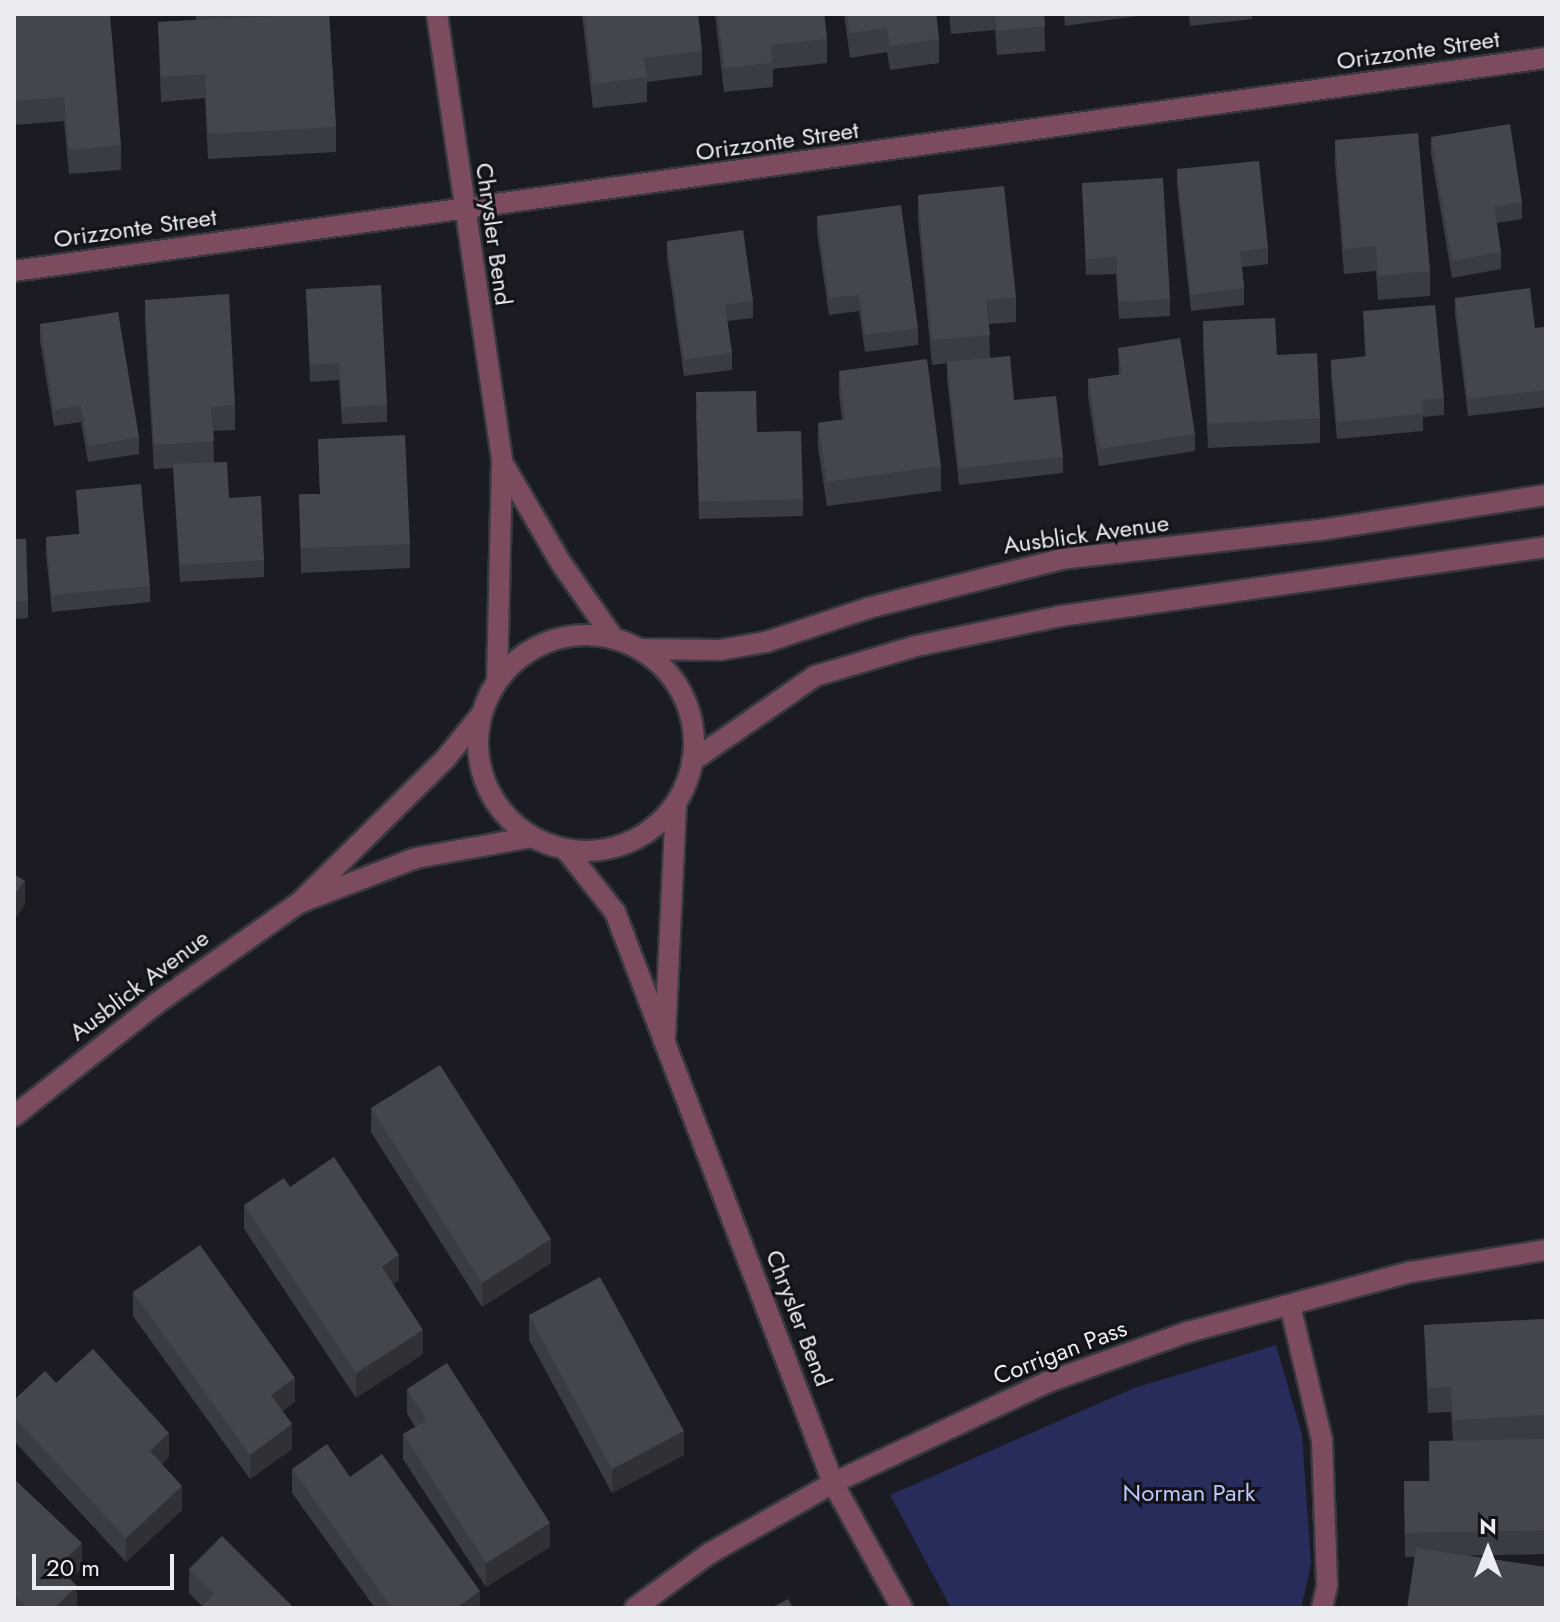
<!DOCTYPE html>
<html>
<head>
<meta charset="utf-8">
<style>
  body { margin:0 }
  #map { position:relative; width:1560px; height:1622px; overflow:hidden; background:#1b1c23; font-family:Jost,sans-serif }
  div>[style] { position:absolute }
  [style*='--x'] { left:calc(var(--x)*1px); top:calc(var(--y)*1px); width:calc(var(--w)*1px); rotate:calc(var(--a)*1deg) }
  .green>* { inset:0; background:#272c5b }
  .roads { filter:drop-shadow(2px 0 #383940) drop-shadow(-2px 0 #383940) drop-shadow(0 2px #383940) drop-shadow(0 -2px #383940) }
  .lane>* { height:20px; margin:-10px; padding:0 10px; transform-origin:10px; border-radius:10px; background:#7c4c5e }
  .street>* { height:20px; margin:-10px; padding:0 10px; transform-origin:10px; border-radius:10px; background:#7c4c5e }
  .street>.ring { margin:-10px; padding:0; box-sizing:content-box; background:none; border:20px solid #7c4c5e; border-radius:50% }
  .wall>* { inset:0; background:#3a3c43 }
  .shaded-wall>* { inset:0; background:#303137 }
  .building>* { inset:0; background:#44464e }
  span { translate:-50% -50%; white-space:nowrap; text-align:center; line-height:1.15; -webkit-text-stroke:6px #121319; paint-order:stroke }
  .street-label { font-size:24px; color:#ebecf1 }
  .park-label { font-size:24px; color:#bbc5f8 }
  .frame { position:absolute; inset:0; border:16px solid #ebecf1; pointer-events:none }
  .north { position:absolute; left:1448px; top:1510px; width:80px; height:80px; -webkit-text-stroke:6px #121319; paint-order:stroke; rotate:0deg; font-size:22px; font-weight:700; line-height:32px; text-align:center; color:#ebecf1 }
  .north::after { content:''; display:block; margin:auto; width:28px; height:36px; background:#ebecf1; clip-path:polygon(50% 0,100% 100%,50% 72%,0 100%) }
  .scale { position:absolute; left:32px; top:1554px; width:142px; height:36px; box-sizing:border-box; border:4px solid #ebecf1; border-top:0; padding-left:10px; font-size:24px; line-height:28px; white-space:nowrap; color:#ebecf1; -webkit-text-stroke:6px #121319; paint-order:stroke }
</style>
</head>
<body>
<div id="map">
  <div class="green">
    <div style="clip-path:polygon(1276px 1345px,1302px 1435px,1311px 1564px,1301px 1608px,951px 1608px,890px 1495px,1134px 1388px)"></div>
  </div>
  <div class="roads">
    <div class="lane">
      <div style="--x:1290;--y:1305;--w:139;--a:76.7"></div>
      <div style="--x:1322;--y:1440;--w:146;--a:88"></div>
      <div style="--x:1327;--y:1586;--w:23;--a:103"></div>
    </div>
    <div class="street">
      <div style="--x:437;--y:14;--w:453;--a:81.7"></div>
      <div style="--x:502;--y:462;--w:219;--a:91.3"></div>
      <div style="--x:14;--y:271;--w:1547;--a:-7.92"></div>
      <div style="--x:502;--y:462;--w:117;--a:59.7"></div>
      <div style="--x:561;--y:563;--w:93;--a:55.1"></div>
      <div class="ring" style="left:478px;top:635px;width:196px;height:196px"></div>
      <div style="--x:641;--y:649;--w:79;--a:0.7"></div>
      <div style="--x:720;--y:650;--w:47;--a:-9.9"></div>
      <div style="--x:766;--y:642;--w:108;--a:-18.4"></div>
      <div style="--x:868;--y:608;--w:199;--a:-14.2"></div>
      <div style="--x:1061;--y:559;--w:261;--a:-6.4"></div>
      <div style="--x:1320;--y:530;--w:229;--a:-8.8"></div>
      <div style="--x:692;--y:761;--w:150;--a:-34.6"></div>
      <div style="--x:815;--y:676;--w:105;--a:-16.5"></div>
      <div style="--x:916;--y:646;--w:148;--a:-11.7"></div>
      <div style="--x:1061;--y:616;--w:490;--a:-8.1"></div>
      <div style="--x:566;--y:850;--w:79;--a:51.7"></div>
      <div style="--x:615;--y:912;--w:611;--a:69.1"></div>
      <div style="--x:833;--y:1483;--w:143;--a:61.1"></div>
      <div style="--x:299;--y:903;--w:125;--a:-21"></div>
      <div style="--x:416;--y:858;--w:117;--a:-10.3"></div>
      <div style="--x:665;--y:1038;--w:234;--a:-87.3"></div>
      <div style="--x:14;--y:1116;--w:182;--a:-38.3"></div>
      <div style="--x:157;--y:1003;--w:174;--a:-35.2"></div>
      <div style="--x:299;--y:903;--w:206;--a:-44.6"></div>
      <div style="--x:446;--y:758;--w:54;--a:-51"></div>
      <div style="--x:635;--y:1608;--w:93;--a:-36.3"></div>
      <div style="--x:710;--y:1553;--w:142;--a:-29.6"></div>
      <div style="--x:833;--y:1483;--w:238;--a:-25.2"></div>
      <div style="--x:1048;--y:1382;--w:149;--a:-19.7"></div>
      <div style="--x:1188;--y:1332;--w:231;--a:-15.1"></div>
      <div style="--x:1411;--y:1272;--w:137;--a:-9.3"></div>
    </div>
  </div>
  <div class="wall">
    <div style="clip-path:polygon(14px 14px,121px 145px,121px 170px,69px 174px,64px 121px,14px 125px)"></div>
    <div style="clip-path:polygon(195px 14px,329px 14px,336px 127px,336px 152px,208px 159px,205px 98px,161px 102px,158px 22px,196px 20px)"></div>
    <div style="clip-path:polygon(582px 14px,698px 14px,702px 51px,702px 75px,647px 82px,647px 102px,593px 108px)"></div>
    <div style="clip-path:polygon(715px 14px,824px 14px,827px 39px,827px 63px,773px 69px,773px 87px,724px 92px)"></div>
    <div style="clip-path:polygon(844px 14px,936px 14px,939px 39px,939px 63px,890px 70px,887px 52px,850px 58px)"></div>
    <div style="clip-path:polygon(949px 14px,1044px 14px,1045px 51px,997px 55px,995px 30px,951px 34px)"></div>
    <div style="clip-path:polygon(1064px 14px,1153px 14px,1065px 26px)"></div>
    <div style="clip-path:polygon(1189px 14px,1252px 14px,1252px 19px,1190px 26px)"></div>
    <div style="clip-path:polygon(1431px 137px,1522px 202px,1522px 219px,1497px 223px,1501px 252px,1501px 269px,1452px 278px,1431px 154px)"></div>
    <div style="clip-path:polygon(1335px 140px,1430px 271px,1430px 296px,1378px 300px,1376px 271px,1344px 274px,1335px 164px)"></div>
    <div style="clip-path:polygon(1177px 169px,1268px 248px,1268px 264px,1242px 267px,1244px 288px,1244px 305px,1191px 311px,1177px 186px)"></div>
    <div style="clip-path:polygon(1082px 183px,1170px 299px,1170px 316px,1119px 319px,1116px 274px,1086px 275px)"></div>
    <div style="clip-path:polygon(918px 195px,1016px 297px,1016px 322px,989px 324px,990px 358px,1014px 400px,1063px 457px,1063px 473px,959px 485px,947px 379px,947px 363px,932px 365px,918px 219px)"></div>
    <div style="clip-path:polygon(817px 216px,918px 328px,918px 345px,865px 352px,859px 311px,829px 315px,817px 233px)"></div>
    <div style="clip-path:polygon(667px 241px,753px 301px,753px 318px,727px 321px,732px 353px,732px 370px,684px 376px,667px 257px)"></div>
    <div style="clip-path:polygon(306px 289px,387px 405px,387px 422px,342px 424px,339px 380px,310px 382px)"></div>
    <div style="clip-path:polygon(1455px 298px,1535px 328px,1546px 327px,1546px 407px,1468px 416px,1455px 314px)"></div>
    <div style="clip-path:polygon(145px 300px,235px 405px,235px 430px,213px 431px,214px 463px,229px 498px,264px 560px,264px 577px,180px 582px,173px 468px,154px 469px,145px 324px)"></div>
    <div style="clip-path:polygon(1363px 311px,1444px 398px,1444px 415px,1423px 417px,1423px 431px,1337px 439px,1331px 376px,1331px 360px,1365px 357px)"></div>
    <div style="clip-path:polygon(1203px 321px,1277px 355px,1320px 418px,1320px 443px,1208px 448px,1203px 346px)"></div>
    <div style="clip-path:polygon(40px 324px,139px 437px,139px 454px,88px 462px,81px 422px,54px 426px,40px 341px)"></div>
    <div style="clip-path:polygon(1118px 348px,1195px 434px,1195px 451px,1099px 466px,1088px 396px,1088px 379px,1119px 375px)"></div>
    <div style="clip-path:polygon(839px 371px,941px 466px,941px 491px,827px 506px,818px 448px,818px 423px,842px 420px,839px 395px)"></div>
    <div style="clip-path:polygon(696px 409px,757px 432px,803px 499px,803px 516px,699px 519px)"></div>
    <div style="clip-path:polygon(318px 439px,410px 544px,410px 568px,301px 573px,299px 494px,320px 494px)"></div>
    <div style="clip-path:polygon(76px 490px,150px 586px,150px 602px,52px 612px,46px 554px,46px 537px,79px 534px)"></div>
    <div style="clip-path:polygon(14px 539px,28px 601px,28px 618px,14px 619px)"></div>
    <div style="clip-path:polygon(371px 1108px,551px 1263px,482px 1307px,371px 1132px)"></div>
    <div style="clip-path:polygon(290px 1187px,399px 1280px,393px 1284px,423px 1354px,356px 1398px,244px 1229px,244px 1205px)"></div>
    <div style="clip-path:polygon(133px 1292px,295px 1402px,282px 1411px,292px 1449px,250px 1479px,133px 1316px)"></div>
    <div style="clip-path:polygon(529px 1315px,684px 1455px,612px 1493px,529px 1340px)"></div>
    <div style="clip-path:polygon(1546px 1319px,1546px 1554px,1405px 1557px,1404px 1481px,1429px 1481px,1429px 1441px,1453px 1441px,1451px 1412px,1428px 1413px,1424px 1325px)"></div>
    <div style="clip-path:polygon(56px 1383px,169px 1457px,162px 1464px,182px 1510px,126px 1562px,14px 1441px,14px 1400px)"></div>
    <div style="clip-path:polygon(407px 1389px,550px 1547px,486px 1587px,403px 1459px,403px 1434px,415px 1427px,407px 1413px)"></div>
    <div style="clip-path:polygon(292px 1469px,350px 1477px,480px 1608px,375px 1608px,292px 1493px)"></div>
    <div style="clip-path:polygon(14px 1479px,82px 1568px,70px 1579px,77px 1608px,14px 1608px)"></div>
    <div style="clip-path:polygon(189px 1569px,294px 1608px,202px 1606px,189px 1593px)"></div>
  </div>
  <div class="shaded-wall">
    <div style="clip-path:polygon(25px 881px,25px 905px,14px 920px,14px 895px)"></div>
    <div style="clip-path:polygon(551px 1239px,551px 1263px,482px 1307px,482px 1283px)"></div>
    <div style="clip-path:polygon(399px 1255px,399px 1280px,382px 1291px,382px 1267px)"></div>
    <div style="clip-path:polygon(423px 1330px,423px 1354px,356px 1398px,356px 1373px)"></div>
    <div style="clip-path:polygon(295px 1378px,295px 1402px,271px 1420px,271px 1395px)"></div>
    <div style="clip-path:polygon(292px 1424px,292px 1449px,250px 1479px,250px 1455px)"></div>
    <div style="clip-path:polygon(684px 1431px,684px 1455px,612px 1493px,612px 1469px)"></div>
    <div style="clip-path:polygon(169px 1433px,169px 1457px,150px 1475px,150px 1451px)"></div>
    <div style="clip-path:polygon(182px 1486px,182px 1510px,126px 1562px,126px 1538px)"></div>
    <div style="clip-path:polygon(550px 1523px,550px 1547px,486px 1587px,486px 1563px)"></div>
    <div style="clip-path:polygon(82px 1543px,82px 1568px,58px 1591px,58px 1567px)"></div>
    <div style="clip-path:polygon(77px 1586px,77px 1608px,54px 1608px)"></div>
    <div style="clip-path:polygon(480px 1591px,480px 1608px,456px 1608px)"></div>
  </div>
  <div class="building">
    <div style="clip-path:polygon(14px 14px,110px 14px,121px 145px,69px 150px,64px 97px,14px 101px)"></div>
    <div style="clip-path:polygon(312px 14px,329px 14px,336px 127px,208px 134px,205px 74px,161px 77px,158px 22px)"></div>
    <div style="clip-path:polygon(585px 14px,698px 14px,702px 51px,644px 58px,647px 77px,593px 84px)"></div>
    <div style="clip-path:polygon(718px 14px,824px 14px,827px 39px,771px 45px,773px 63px,724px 68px)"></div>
    <div style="clip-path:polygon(847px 14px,936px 14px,939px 39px,890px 46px,887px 28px,850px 33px)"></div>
    <div style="clip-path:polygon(995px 14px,1044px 14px,1045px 26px,997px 31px)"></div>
    <div style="clip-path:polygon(1510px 124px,1522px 202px,1494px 207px,1501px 252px,1452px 261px,1431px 137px)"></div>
    <div style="clip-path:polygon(1418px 133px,1430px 271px,1378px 276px,1376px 246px,1344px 249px,1335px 140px)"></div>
    <div style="clip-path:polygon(1259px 161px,1268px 248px,1240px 251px,1244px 288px,1191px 295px,1177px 169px)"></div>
    <div style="clip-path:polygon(1163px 178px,1170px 299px,1119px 302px,1116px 257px,1086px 259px,1082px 183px)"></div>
    <div style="clip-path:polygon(1004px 186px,1016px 297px,986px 300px,990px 335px,932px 340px,918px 195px)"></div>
    <div style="clip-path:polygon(901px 205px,918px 328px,865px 335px,859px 295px,829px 298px,817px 216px)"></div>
    <div style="clip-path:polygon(743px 230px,753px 301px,725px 305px,732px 353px,684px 360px,667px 241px)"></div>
    <div style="clip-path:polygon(381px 285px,387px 405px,342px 407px,339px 363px,310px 365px,306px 289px)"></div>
    <div style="clip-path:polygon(1530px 288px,1535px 328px,1546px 327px,1546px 390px,1468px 399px,1455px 298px)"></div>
    <div style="clip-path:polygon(229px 294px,235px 405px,211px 407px,214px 441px,154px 445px,145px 300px)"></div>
    <div style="clip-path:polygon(1435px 305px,1444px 398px,1422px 400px,1423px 414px,1337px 422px,1331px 360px,1367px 356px,1363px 311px)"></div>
    <div style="clip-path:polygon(118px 312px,139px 437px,88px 446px,81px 405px,54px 410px,40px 324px)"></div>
    <div style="clip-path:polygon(1275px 318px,1277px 355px,1317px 353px,1320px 418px,1208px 424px,1203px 321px)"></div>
    <div style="clip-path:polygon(1180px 338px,1195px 434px,1099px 449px,1088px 379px,1122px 374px,1118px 348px)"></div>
    <div style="clip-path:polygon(1010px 356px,1014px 400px,1056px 396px,1063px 457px,959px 468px,947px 362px)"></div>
    <div style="clip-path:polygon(927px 359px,941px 466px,827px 482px,818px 423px,845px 419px,839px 371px)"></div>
    <div style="clip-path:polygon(756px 391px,757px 432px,801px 431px,803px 499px,699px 502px,696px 392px)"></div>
    <div style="clip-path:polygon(405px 435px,410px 544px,301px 548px,299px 494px,320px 494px,318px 439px)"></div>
    <div style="clip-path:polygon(227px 462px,229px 498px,261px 496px,264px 560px,180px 565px,173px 464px)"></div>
    <div style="clip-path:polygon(141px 484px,150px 586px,52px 595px,46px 537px,80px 534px,76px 490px)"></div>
    <div style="clip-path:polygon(14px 539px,26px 539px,28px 601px,14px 602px)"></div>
    <div style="clip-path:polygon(14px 874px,25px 881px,14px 895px)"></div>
    <div style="clip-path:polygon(440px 1065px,551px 1239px,482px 1283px,371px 1108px)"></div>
    <div style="clip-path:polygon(334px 1157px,399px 1255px,382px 1267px,423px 1330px,356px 1373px,244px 1205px,284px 1178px,290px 1187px)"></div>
    <div style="clip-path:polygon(200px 1245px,295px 1378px,271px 1395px,292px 1424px,250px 1455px,133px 1292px)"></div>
    <div style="clip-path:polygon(600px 1277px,684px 1431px,612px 1469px,529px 1315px)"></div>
    <div style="clip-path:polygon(1546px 1319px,1546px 1415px,1453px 1420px,1451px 1387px,1428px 1388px,1424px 1325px)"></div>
    <div style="clip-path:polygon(93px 1349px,169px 1433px,150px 1451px,182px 1486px,126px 1538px,14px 1417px,14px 1400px,45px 1371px,56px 1383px)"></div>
    <div style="clip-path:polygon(447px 1363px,550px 1523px,486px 1563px,403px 1434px,427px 1420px,407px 1389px)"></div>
    <div style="clip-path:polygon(1546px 1439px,1546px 1530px,1405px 1533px,1404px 1481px,1430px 1481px,1429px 1441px)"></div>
    <div style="clip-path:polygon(327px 1444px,350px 1477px,382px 1454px,480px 1591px,456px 1608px,392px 1608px,292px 1469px)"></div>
    <div style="clip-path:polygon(14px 1479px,82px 1543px,58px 1567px,77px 1586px,54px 1608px,27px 1608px,14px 1595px)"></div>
    <div style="clip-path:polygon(222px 1536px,294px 1608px,200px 1608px,214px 1594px,189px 1569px)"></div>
    <div style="clip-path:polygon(1416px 1548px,1546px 1567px,1546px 1608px,1407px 1608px)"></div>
    <div style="clip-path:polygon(788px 1599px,793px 1608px,771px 1608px)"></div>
  </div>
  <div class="street-label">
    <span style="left:1418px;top:50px;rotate:-8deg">Orizzonte Street</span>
    <span style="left:777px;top:141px;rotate:-8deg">Orizzonte Street</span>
    <span style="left:135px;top:228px;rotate:-8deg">Orizzonte Street</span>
    <span style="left:494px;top:234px;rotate:82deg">Chrysler Bend</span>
    <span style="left:1086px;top:534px;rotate:-8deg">Ausblick Avenue</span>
    <span style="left:139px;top:985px;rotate:-37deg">Ausblick Avenue</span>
    <span style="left:799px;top:1318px;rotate:69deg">Chrysler Bend</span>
    <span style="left:1060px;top:1352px;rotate:-21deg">Corrigan Pass</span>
  </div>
  <div class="park-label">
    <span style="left:1189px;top:1493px">Norman Park</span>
  </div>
  <div class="frame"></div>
  <div class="north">N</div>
  <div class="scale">20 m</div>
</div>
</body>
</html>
